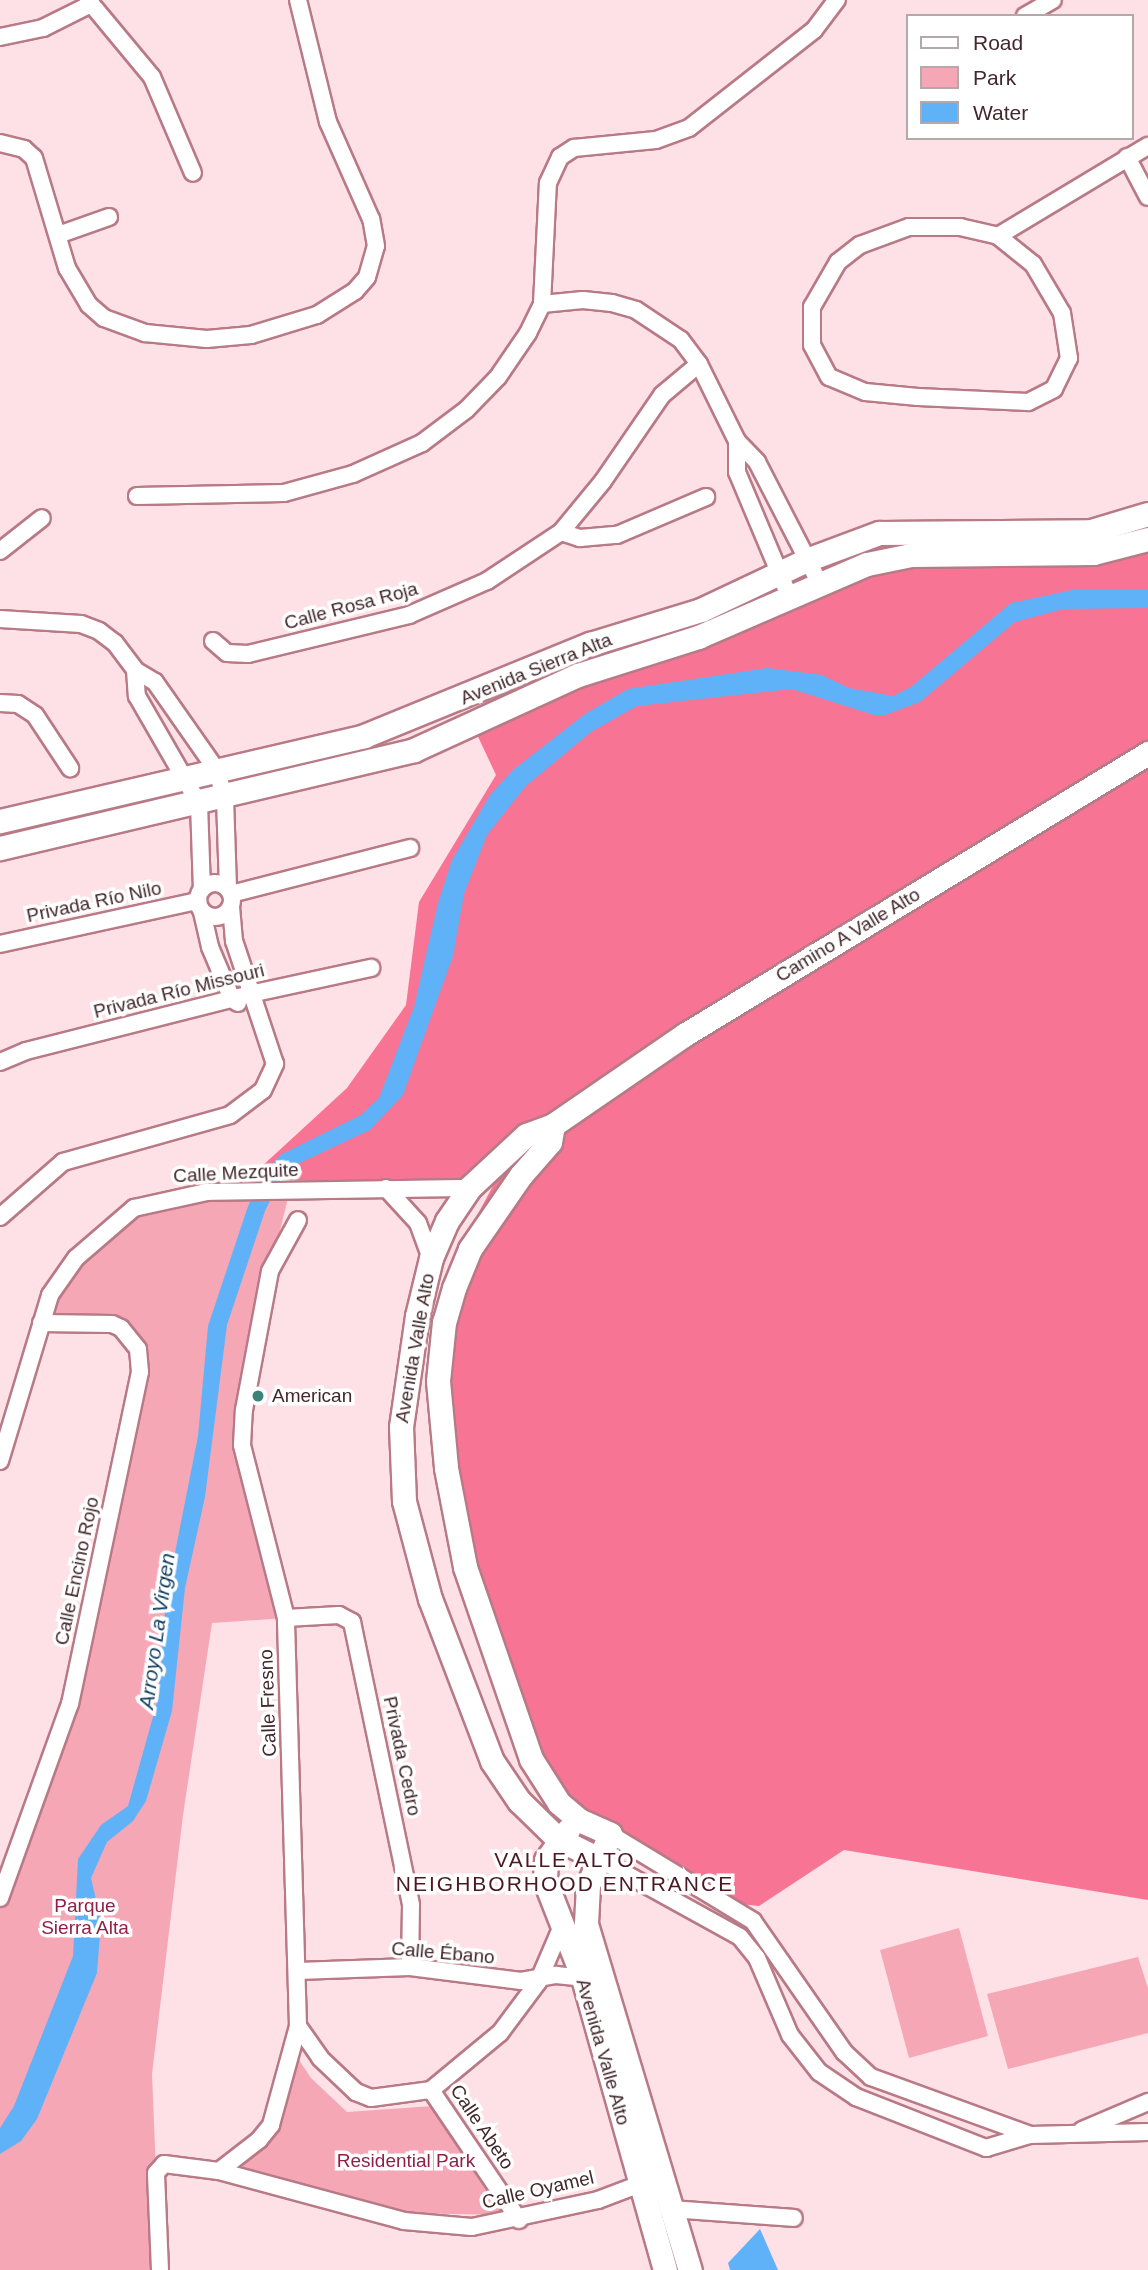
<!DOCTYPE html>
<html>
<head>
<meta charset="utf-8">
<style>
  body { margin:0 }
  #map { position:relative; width:1148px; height:2270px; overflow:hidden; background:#fde1e6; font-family:Arial,sans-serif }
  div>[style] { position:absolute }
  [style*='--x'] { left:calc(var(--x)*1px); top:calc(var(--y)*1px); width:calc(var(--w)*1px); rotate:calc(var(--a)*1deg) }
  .green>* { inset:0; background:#f5a7b6 }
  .forest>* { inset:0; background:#f77495 }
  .water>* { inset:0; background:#60b2f8 }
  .roads { filter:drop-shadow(2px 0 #b87a86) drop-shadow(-2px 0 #b87a86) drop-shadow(0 2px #b87a86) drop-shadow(0 -2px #b87a86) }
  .street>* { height:16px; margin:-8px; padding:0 8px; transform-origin:8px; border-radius:8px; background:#fff }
  .street>.ring { margin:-8px; padding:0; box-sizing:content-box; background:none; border:16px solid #fff; border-radius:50% }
  .secondary>* { height:23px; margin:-11.5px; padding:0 11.5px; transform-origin:11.5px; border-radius:11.5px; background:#fff }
  .dots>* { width:19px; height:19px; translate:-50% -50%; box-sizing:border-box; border:4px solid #fff; border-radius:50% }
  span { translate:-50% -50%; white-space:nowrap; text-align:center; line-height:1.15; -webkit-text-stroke:7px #fff; paint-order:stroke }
  .street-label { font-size:19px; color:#42282d }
  .poi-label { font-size:19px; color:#42282d }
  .left { translate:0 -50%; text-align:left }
  .park-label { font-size:19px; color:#941f46 }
  .water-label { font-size:21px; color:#154164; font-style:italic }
  .neighbourhood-label { font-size:21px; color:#4c1826; letter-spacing:2px }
  .legend { position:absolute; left:906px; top:14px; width:228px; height:126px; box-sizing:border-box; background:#fff; border:2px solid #b3a9ab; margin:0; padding:9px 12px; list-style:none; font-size:21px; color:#42282d }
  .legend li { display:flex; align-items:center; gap:14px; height:35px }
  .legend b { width:35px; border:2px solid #b3a9ab }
</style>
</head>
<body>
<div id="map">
  <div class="green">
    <div style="clip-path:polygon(290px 1190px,270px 1271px,242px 1445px,286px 1618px,212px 1623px,183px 1815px,152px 2074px,160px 2270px,0 2270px,0 1898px,70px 1704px,138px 1348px,112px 1324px,41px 1323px,50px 1295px,134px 1208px)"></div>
    <div style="clip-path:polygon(959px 1928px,988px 2036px,909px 2058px,880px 1950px)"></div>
    <div style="clip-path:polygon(1138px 1957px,1148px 1988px,1148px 2033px,1008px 2069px,987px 1994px)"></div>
    <div style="clip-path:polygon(299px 2060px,311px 2078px,347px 2112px,433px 2106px,510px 2215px,396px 2213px,239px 2171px,277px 2124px)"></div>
  </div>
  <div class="forest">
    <div style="clip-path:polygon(1148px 538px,1148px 1900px,844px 1850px,759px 1906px,740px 1904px,579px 1820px,544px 1783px,465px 1567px,443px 1334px,466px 1236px,494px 1184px,248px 1179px,347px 1088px,406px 1005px,419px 902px,496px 775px,473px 726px,867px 564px)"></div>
  </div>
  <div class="water">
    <div style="clip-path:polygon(1072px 590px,1148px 590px,1148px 608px,1063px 609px,1015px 622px,920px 702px,885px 715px,874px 715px,792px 689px,637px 706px,591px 732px,526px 786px,487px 835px,464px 894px,453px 956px,403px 1095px,370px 1130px,285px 1170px,265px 1211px,227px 1325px,205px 1497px,185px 1588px,172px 1711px,146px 1801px,133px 1821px,107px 1842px,91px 1878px,101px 1922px,97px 1973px,37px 2119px,21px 2141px,0 2154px,0 2128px,14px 2106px,73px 1956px,78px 1859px,101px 1825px,128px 1806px,158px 1699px,166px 1598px,198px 1436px,208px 1326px,247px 1209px,258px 1182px,280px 1155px,361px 1115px,379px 1098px,414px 1007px,438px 903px,452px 860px,490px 795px,513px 770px,585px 714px,628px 689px,767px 668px,822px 675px,849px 688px,893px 696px,911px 687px,1011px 603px)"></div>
    <div style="clip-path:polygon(760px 2229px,778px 2270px,730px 2270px,728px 2263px)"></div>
  </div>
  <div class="roads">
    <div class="street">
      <div style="--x:88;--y:0;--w:100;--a:50.3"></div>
      <div style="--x:152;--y:77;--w:104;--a:66.9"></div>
      <div style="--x:1025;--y:16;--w:32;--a:-30"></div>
      <div style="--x:0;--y:37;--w:44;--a:-11.8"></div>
      <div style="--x:43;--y:28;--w:54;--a:-26.6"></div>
      <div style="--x:0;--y:143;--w:25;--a:14"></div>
      <div style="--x:24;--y:149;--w:13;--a:42"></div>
      <div style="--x:34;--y:158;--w:115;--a:73.3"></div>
      <div style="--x:67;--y:268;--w:43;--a:59.3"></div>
      <div style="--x:89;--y:305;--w:20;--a:41"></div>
      <div style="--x:104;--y:318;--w:44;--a:20.1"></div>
      <div style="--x:145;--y:333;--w:62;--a:5.5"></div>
      <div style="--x:207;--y:339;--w:44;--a:-5.2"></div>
      <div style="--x:251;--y:335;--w:69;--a:-16.9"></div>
      <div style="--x:317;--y:315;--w:45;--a:-32.3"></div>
      <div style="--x:355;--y:291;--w:18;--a:-49"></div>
      <div style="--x:367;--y:277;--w:32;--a:-74"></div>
      <div style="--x:376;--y:246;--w:27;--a:-100"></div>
      <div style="--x:371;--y:219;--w:106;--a:-113.9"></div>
      <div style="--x:328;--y:122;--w:126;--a:-103.8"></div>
      <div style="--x:1127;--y:157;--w:45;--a:62.3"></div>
      <div style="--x:58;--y:235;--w:54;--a:-19.4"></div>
      <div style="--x:998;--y:236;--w:45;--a:38.7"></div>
      <div style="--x:1033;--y:264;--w:57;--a:59.4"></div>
      <div style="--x:1062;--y:313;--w:46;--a:81.2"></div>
      <div style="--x:1069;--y:358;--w:34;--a:116"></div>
      <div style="--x:1054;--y:389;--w:29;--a:153"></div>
      <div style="--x:1028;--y:402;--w:110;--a:-177.4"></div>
      <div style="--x:918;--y:397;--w:53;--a:-174.6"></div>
      <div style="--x:865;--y:392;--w:39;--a:-157"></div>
      <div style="--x:829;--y:377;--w:36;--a:-118"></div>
      <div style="--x:812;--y:345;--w:38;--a:-90"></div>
      <div style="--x:812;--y:307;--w:52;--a:-60"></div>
      <div style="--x:838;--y:262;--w:28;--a:-38"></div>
      <div style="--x:860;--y:245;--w:52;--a:-20.2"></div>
      <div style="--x:909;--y:227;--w:51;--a:0"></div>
      <div style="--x:960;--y:227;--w:39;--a:13"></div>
      <div style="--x:998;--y:236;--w:175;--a:-31"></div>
      <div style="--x:542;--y:304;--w:41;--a:-5.6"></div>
      <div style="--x:583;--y:300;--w:29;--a:6"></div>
      <div style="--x:612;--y:303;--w:25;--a:16"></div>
      <div style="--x:636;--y:310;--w:54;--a:33.7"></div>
      <div style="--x:681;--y:340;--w:30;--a:53"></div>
      <div style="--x:699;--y:364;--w:86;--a:63.7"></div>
      <div style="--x:737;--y:441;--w:29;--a:46"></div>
      <div style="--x:757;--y:462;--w:137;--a:62.7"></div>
      <div style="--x:737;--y:441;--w:31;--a:90"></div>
      <div style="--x:737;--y:472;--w:137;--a:67.2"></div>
      <div style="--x:137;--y:496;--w:147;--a:-1.2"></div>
      <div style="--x:284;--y:493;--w:72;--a:-15.4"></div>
      <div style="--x:353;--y:474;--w:76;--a:-24.2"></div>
      <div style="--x:422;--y:443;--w:55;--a:-36.9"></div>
      <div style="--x:466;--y:410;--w:46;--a:-45.9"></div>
      <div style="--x:498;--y:377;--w:53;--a:-55.7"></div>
      <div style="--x:528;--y:333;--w:32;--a:-64"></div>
      <div style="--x:542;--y:304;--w:121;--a:-87.2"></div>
      <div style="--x:548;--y:183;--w:29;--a:-65"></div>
      <div style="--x:560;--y:157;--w:17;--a:-33"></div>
      <div style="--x:574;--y:148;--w:82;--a:-5.6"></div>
      <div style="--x:656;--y:140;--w:35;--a:-20"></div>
      <div style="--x:689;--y:128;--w:159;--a:-38.1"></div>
      <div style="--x:814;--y:30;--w:38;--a:-53"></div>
      <div style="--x:561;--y:532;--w:20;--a:18"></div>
      <div style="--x:580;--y:538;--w:37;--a:-5"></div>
      <div style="--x:617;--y:535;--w:97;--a:-23.1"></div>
      <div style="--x:0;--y:551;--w:53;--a:-38.2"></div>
      <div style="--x:0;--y:619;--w:81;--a:3.5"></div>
      <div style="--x:81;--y:624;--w:19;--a:21"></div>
      <div style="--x:99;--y:631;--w:20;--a:37"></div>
      <div style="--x:115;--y:643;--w:34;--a:53"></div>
      <div style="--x:135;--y:670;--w:23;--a:31"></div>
      <div style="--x:155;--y:682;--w:106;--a:55"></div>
      <div style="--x:216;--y:769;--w:30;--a:73"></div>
      <div style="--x:225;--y:798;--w:91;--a:88.1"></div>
      <div style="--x:213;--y:641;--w:18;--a:41"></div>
      <div style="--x:227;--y:653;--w:21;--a:3"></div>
      <div style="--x:248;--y:654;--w:166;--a:-13.6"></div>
      <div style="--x:409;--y:615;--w:85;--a:-23.6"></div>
      <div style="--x:487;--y:581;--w:89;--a:-33.5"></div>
      <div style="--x:561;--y:532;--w:66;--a:-50.5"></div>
      <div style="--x:603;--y:481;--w:104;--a:-55.5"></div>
      <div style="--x:662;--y:395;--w:48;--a:-40"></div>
      <div style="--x:135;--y:670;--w:26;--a:86"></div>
      <div style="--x:137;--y:696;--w:125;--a:60.1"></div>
      <div style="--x:199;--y:804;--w:85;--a:88"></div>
      <div style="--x:0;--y:703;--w:18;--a:3"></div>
      <div style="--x:18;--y:704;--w:20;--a:33"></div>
      <div style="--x:35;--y:715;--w:64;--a:56.6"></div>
      <div class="ring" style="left:198px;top:883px;width:18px;height:18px"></div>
      <div style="--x:231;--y:894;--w:185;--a:-14.4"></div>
      <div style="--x:202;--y:912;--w:36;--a:77"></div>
      <div style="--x:210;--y:947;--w:56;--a:67.1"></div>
      <div style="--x:232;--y:999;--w:7;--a:34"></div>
      <div style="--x:0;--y:944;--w:203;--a:-12.3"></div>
      <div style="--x:0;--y:1062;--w:28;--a:-23"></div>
      <div style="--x:26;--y:1051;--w:236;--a:-14.2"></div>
      <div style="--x:255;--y:993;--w:119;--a:-12.2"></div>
      <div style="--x:386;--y:1188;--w:47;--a:47.6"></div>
      <div style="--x:418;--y:1223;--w:37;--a:70"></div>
      <div style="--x:0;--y:1217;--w:84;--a:-41.1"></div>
      <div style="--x:63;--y:1162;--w:173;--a:-15.7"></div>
      <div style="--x:230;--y:1115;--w:41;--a:-37.1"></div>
      <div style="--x:263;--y:1090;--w:29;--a:-65"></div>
      <div style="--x:275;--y:1064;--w:130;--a:-108.4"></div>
      <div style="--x:234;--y:941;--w:35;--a:-95"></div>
      <div style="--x:0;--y:1461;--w:173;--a:-73.2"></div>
      <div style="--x:50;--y:1295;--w:45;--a:-54.9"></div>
      <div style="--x:76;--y:1258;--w:77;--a:-40.8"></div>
      <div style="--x:134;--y:1208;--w:75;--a:-12.4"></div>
      <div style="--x:207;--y:1192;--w:262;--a:-0.9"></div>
      <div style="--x:286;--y:1618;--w:53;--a:-3.2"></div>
      <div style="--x:339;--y:1615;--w:15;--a:28"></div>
      <div style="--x:352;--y:1622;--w:289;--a:78.2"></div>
      <div style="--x:411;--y:1905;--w:62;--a:90.9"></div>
      <div style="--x:610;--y:1834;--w:167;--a:31.3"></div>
      <div style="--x:753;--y:1921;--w:160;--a:55.2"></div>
      <div style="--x:844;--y:2052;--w:37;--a:43"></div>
      <div style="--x:871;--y:2077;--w:169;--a:20"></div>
      <div style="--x:597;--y:1858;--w:163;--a:28.9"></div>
      <div style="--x:740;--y:1937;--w:27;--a:51"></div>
      <div style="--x:757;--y:1958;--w:84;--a:66.8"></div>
      <div style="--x:790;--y:2035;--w:47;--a:51.9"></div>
      <div style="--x:819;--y:2072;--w:45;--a:34"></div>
      <div style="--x:856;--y:2097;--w:140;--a:21.4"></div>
      <div style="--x:986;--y:2148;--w:46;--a:-16.5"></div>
      <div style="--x:1030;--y:2135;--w:118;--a:-1.5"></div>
      <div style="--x:0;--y:1898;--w:206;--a:-70.2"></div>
      <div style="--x:70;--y:1704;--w:339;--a:-78.1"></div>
      <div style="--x:140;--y:1372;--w:23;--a:-95"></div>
      <div style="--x:138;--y:1349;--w:27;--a:-129"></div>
      <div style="--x:121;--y:1328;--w:10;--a:-156"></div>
      <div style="--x:112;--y:1324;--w:71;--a:-179.2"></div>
      <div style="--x:298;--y:1971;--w:112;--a:-2"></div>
      <div style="--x:410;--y:1967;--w:112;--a:7.2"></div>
      <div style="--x:521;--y:1981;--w:36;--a:-10"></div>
      <div style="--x:556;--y:1975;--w:27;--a:6"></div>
      <div style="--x:298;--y:2026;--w:39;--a:55"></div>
      <div style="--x:320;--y:2058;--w:50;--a:43.4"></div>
      <div style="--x:356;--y:2092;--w:16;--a:22"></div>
      <div style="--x:371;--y:2098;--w:61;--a:-7.6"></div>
      <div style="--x:431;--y:2090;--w:89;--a:-39.6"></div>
      <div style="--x:500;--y:2033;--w:64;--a:-53.3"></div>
      <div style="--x:538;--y:1982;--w:61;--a:-66.8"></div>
      <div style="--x:431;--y:2090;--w:157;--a:55.9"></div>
      <div style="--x:1082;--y:2130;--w:72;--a:-23"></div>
      <div style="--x:219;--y:2171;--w:51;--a:-37.8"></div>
      <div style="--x:259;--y:2140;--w:19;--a:-51"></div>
      <div style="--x:271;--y:2125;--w:103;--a:-74.7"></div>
      <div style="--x:298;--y:2026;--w:408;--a:-91.7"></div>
      <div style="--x:286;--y:1618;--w:179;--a:-104.3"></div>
      <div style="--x:242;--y:1445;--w:35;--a:-87"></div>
      <div style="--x:244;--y:1410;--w:141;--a:-79.4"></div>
      <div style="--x:270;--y:1271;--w:58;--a:-61.2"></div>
      <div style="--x:672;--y:2209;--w:122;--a:4.2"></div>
      <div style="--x:160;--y:2270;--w:97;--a:-92.4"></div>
      <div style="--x:156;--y:2173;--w:12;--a:-48"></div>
      <div style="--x:164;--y:2164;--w:55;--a:7.3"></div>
      <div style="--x:219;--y:2171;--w:192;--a:15.1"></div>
      <div style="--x:404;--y:2221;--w:68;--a:5"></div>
      <div style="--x:472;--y:2227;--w:129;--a:-12.1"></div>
      <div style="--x:598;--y:2200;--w:53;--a:-20.8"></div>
    </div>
    <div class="secondary">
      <div style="--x:0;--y:821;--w:374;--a:-13.1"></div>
      <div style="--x:364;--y:736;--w:244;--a:-22.2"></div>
      <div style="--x:590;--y:644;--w:116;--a:-17"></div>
      <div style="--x:701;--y:610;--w:119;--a:-25.3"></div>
      <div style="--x:809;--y:559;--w:75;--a:-20.4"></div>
      <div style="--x:879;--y:533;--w:212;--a:-0.5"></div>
      <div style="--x:1091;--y:531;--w:59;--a:-16.6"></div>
      <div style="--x:0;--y:848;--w:425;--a:-13.3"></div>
      <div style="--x:414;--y:750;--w:180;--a:-24.6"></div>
      <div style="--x:578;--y:675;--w:126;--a:-17.6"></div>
      <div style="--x:698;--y:637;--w:184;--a:-23.4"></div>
      <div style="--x:867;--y:564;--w:45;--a:-11.6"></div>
      <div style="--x:911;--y:555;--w:182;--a:-0.6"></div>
      <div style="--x:1093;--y:553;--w:57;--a:-14.3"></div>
      <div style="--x:553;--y:1125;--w:17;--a:100"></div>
      <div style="--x:550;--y:1142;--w:44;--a:131.3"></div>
      <div style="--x:521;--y:1175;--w:90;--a:124.6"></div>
      <div style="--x:470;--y:1249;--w:42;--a:112.3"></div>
      <div style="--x:454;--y:1288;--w:35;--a:106"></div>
      <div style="--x:444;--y:1322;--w:59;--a:95.8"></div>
      <div style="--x:438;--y:1381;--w:87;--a:84.7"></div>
      <div style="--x:446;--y:1468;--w:101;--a:79.1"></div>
      <div style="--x:465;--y:1567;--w:203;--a:71"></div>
      <div style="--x:531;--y:1759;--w:52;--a:57.5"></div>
      <div style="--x:559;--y:1803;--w:26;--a:40"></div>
      <div style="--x:579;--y:1820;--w:34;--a:24"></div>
      <div style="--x:610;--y:1834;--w:56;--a:113.3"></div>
      <div style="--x:588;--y:1885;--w:39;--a:93"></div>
      <div style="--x:586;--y:1924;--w:361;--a:73.3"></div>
      <div style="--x:568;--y:1830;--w:37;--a:126"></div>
      <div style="--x:546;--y:1860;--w:21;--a:93"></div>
      <div style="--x:545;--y:1881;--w:104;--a:68.6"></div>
      <div style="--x:583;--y:1978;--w:303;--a:74.3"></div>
      <div style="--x:597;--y:1858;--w:43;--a:-154"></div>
      <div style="--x:558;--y:1839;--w:54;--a:-135.7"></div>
      <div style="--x:519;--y:1801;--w:48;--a:-124"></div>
      <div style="--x:492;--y:1761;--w:173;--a:-110.9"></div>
      <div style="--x:430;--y:1599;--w:101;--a:-104.9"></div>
      <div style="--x:404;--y:1501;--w:74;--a:-92.3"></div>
      <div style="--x:401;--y:1427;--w:112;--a:-81.8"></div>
      <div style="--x:417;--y:1316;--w:60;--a:-76.4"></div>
      <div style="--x:431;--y:1258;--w:40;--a:-66.6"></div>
      <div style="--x:447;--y:1221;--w:40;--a:-56"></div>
      <div style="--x:469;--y:1188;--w:78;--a:-42.9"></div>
      <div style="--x:526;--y:1135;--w:29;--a:-20"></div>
      <div style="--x:553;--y:1125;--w:159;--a:-34.5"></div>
      <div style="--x:684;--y:1035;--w:543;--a:-31.29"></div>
    </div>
  </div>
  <div class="dots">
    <div style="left:258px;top:1396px;background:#3c837c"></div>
  </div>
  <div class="street-label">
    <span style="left:351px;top:606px;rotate:-15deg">Calle Rosa Roja</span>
    <span style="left:536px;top:669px;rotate:-22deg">Avenida Sierra Alta</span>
    <span style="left:94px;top:902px;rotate:-12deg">Privada Río Nilo</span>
    <span style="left:848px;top:935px;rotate:-31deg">Camino A Valle Alto</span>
    <span style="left:179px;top:991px;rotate:-14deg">Privada Río Missouri</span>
    <span style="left:236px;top:1173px;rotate:-3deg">Calle Mezquite</span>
    <span style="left:415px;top:1348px;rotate:-80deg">Avenida Valle Alto</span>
    <span style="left:77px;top:1571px;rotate:-78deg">Calle Encino Rojo</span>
    <span style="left:268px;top:1703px;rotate:-92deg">Calle Fresno</span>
    <span style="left:402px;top:1756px;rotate:78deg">Privada Cedro</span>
    <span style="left:443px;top:1953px;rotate:5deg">Calle Ébano</span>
    <span style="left:603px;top:2052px;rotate:74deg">Avenida Valle Alto</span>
    <span style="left:482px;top:2127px;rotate:56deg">Calle Abeto</span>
    <span style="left:538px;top:2190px;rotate:-13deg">Calle Oyamel</span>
  </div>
  <div class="poi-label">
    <span class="left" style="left:272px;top:1396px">American</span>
  </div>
  <div class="park-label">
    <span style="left:85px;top:1917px">Parque<br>Sierra Alta</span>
    <span style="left:406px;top:2161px">Residential Park</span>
  </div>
  <div class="water-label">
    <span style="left:157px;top:1631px;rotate:-82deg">Arroyo La Virgen</span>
  </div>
  <div class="neighbourhood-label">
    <span style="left:565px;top:1872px">VALLE ALTO<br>NEIGHBORHOOD ENTRANCE</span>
  </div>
  <ul class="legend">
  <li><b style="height:9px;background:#fff"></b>Road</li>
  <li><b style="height:19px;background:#f5a7b6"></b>Park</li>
  <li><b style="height:19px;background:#60b2f8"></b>Water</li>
  </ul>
</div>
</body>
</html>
